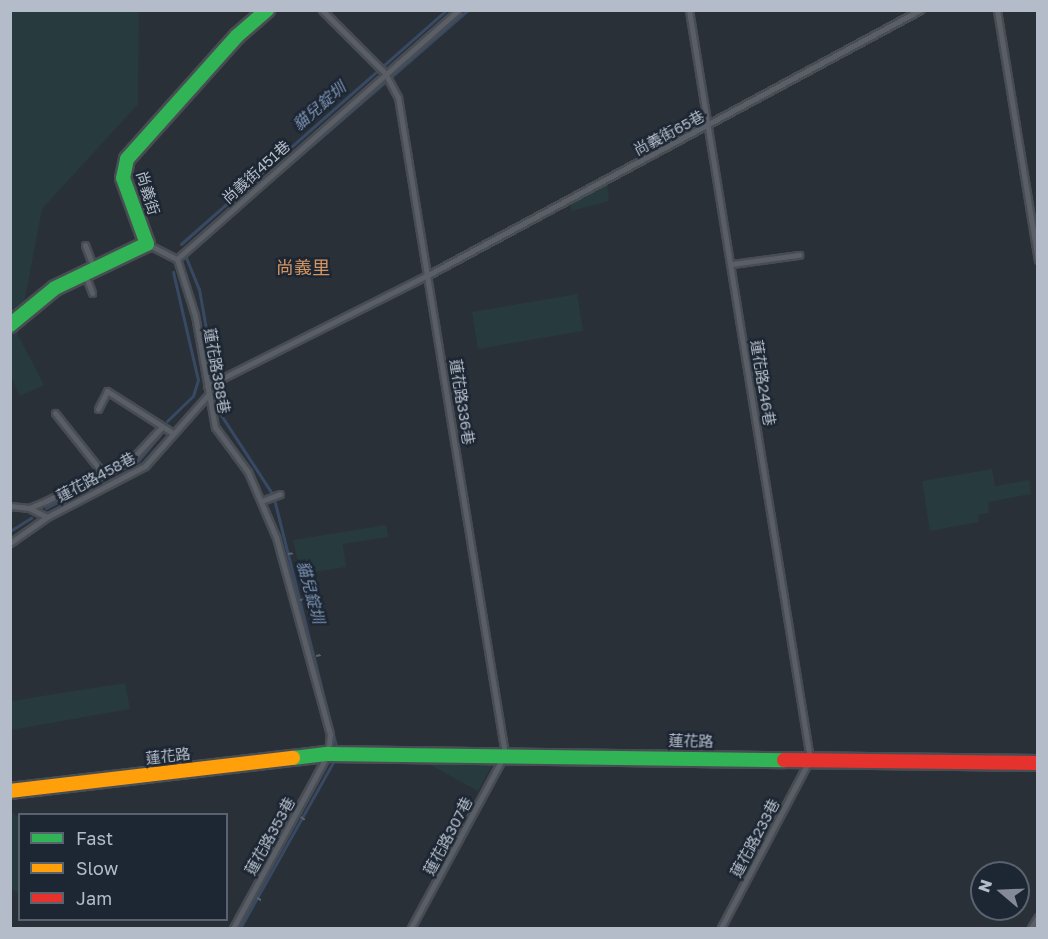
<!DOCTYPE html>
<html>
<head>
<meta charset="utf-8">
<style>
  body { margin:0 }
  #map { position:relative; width:1048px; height:939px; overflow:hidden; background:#2a3038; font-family:"Golos Text","Noto Sans TC",sans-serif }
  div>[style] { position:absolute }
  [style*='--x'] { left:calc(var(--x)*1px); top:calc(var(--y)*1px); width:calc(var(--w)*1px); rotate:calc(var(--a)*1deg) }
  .green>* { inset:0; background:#273a3e }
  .stream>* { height:3px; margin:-1.5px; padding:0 1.5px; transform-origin:1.5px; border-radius:1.5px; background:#384963 }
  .path>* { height:1.5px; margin-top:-0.75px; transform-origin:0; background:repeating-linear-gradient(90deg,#5d636a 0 4.5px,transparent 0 9px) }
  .roads { filter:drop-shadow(2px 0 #484c53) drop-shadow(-2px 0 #484c53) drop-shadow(0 2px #484c53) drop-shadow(0 -2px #484c53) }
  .lane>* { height:5px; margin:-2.5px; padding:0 2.5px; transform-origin:2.5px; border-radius:2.5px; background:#5a5e66 }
  .fast>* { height:14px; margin:-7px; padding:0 7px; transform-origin:7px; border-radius:7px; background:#30b455 }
  .slow>* { height:14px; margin:-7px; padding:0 7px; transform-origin:7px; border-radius:7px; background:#ff9f0a }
  .jam>* { height:14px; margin:-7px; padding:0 7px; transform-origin:7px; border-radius:7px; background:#e5322d }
  span { translate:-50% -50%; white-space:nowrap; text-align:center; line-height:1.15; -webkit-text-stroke:5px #1d2633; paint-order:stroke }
  .street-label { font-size:15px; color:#b4bcc9 }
  .water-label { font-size:16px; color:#7c92b1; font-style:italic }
  .quarter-label { font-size:18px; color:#d59563 }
  .frame { position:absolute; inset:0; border:12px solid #b4bcc9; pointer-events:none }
  .legend { position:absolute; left:18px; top:813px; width:210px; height:108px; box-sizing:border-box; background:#1d2633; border:2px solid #59626f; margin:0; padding:8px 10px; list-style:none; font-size:18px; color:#b4bcc9 }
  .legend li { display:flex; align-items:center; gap:12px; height:30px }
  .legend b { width:30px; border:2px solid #59626f }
  .north { position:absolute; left:970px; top:861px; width:60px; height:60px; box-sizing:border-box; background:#1d2633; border:2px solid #59626f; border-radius:50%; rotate:289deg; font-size:16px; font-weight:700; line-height:24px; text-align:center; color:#b4bcc9 }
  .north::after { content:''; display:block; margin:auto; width:21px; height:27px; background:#848b96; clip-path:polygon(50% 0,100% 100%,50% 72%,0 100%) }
</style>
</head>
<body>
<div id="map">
  <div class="green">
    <div style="clip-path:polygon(10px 11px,139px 11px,138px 104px,42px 209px,18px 335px,44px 385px,20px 396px,10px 375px)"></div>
    <div style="clip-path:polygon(607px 181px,609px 201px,572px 211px,569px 202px)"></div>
    <div style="clip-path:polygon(577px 294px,583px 331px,478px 349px,472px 312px)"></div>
    <div style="clip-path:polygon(992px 469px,995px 486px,1029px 480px,1031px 494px,988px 502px,989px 513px,978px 515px,979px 522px,930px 531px,922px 481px)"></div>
    <div style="clip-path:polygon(386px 525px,388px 537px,343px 544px,346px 567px,301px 574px,293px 540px)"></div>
    <div style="clip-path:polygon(125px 683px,130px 709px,11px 730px,11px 701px)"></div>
    <div style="clip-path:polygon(495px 760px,478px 791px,423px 761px)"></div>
    <div style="clip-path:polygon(11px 812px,19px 817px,19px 894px,11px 889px)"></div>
  </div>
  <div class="stream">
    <div style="--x:392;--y:76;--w:101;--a:-41"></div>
    <div style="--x:181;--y:244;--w:354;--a:-41.4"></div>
    <div style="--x:191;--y:250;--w:258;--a:-40.9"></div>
    <div style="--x:185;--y:255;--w:37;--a:68"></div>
    <div style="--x:199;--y:289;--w:128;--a:80.1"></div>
    <div style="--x:221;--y:415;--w:95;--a:57"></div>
    <div style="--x:273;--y:495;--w:262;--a:75.9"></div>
    <div style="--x:167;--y:421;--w:36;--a:-44"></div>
    <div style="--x:193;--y:396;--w:17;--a:-73"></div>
    <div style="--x:198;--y:380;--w:111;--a:-103"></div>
    <div style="--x:46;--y:508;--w:103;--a:-27.1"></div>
    <div style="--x:138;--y:461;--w:34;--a:-50"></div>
    <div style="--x:10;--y:531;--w:25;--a:-32"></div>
    <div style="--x:240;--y:928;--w:194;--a:-60.7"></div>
  </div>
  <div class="path">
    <div style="--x:288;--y:554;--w:7;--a:-8"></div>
    <div style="--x:300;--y:600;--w:9;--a:-6"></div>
    <div style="--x:316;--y:656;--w:9;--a:-13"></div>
    <div style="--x:301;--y:817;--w:9;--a:36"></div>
    <div style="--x:257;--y:898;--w:9;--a:27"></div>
  </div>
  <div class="roads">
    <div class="lane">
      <div style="--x:322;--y:10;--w:89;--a:45"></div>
      <div style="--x:385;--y:73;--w:27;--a:62"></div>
      <div style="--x:398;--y:97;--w:666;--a:80.75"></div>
      <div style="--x:505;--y:754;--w:198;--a:118.4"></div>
      <div style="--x:689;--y:10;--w:759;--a:80.82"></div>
      <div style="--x:810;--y:759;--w:191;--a:117.8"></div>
      <div style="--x:997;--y:10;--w:253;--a:80.7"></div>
      <div style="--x:85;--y:245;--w:22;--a:69"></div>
      <div style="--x:149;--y:245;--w:31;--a:27"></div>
      <div style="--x:177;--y:259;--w:59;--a:72.2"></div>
      <div style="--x:195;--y:315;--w:114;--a:79.9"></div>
      <div style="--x:215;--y:427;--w:56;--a:53.7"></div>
      <div style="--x:248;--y:472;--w:71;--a:66.7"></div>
      <div style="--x:276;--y:537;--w:204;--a:74.7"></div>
      <div style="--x:330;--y:734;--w:20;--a:96"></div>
      <div style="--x:328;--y:754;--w:198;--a:118.6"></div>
      <div style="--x:177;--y:259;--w:375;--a:-41.5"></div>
      <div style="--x:732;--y:264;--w:68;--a:-7.7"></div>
      <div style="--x:86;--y:277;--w:17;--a:69"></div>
      <div style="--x:207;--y:386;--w:247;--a:-26.7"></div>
      <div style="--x:428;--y:275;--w:559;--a:-28.31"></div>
      <div style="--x:98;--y:409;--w:20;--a:-63"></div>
      <div style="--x:107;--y:391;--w:76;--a:32.6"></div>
      <div style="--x:55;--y:413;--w:75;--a:51.5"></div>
      <div style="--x:262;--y:501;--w:19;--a:-21"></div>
      <div style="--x:10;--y:506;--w:19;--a:6"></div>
      <div style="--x:29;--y:508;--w:18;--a:-22"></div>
      <div style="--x:46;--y:501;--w:97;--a:-26.3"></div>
      <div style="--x:133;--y:458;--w:42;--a:-46.9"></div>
      <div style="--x:29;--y:508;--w:20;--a:27"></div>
      <div style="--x:10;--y:543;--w:45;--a:-35.1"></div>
      <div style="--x:47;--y:517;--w:110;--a:-27.5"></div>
      <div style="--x:145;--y:466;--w:95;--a:-48.4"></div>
      <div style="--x:1031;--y:928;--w:13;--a:-58"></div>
    </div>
    <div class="fast">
      <div style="--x:10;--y:325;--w:58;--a:-39.4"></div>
      <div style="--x:55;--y:288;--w:102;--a:-25.6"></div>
      <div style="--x:147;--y:244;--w:70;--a:-110"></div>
      <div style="--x:123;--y:178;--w:19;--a:-78"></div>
      <div style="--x:127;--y:159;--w:165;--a:-48.2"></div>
      <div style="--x:237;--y:36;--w:40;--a:-41"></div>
      <div style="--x:293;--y:758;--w:35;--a:-7"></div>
      <div style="--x:328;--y:754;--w:456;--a:0.8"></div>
    </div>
    <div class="slow">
      <div style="--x:10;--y:791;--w:285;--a:-6.7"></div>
    </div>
    <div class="jam">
      <div style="--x:784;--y:760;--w:254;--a:0.7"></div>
    </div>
  </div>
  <div class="street-label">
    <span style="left:669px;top:133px;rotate:-28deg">尚義街65巷</span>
    <span style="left:256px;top:172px;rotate:-42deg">尚義街451巷</span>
    <span style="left:148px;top:193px;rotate:73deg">尚義街</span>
    <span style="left:217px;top:371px;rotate:80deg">蓮花路388巷</span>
    <span style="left:763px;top:383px;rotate:81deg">蓮花路246巷</span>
    <span style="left:462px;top:402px;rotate:81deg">蓮花路336巷</span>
    <span style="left:96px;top:477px;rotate:-28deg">蓮花路458巷</span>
    <span style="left:691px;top:741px;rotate:1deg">蓮花路</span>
    <span style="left:168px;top:756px;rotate:-7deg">蓮花路</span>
    <span style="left:270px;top:836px;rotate:-61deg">蓮花路353巷</span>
    <span style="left:448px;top:836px;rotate:-62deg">蓮花路307巷</span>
    <span style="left:755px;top:838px;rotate:-62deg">蓮花路233巷</span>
  </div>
  <div class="water-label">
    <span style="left:319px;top:106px;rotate:-41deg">貓兒錠圳</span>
    <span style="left:311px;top:592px;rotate:75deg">貓兒錠圳</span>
  </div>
  <div class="quarter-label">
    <span style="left:303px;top:267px">尚義里</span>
  </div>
  <div class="frame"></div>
  <ul class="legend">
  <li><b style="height:8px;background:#30b455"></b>Fast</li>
  <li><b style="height:8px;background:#ff9f0a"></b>Slow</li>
  <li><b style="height:8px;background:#e5322d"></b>Jam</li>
  </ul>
  <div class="north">N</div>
</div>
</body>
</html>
